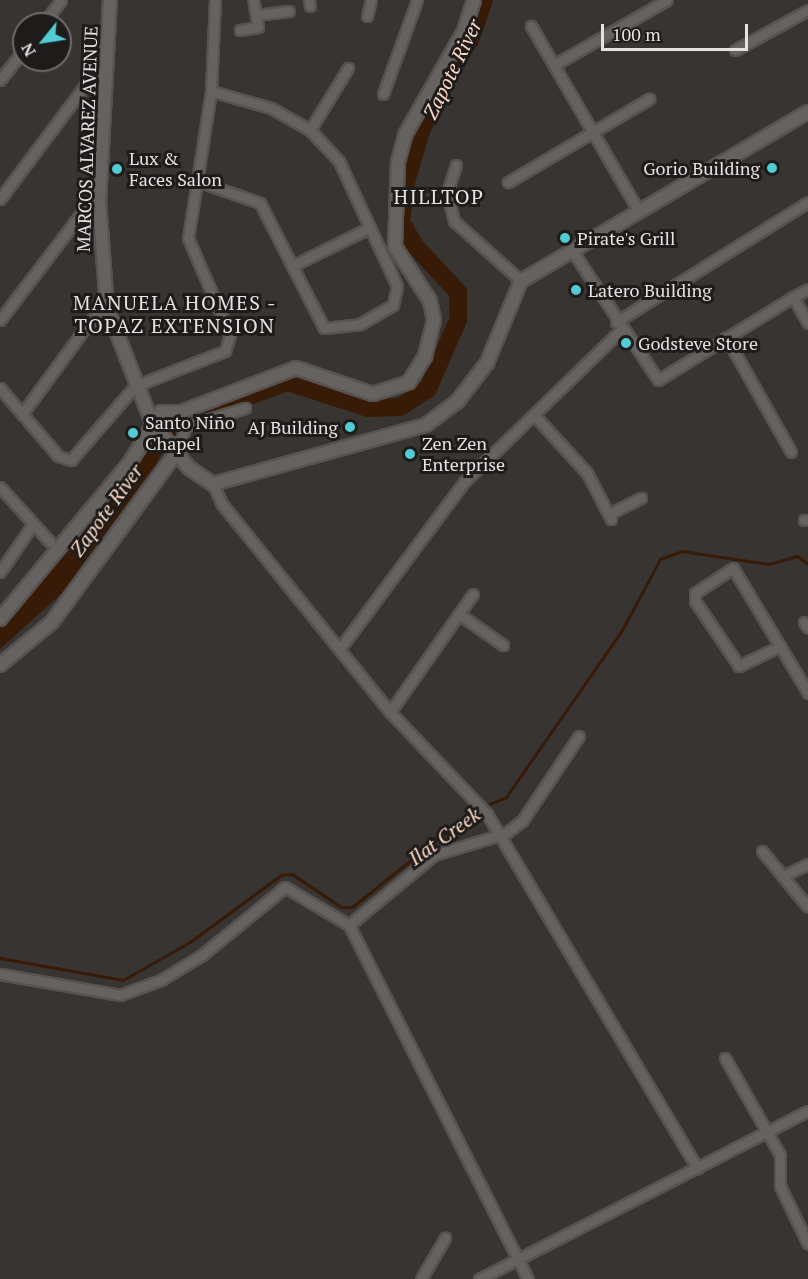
<!DOCTYPE html>
<html>
<head>
<meta charset="utf-8">
<style>
  body { margin:0 }
  #map { position:relative; width:808px; height:1279px; overflow:hidden; background:#373432; font-family:"PT Serif",serif }
  div>[style] { position:absolute }
  [style*='--x'] { left:calc(var(--x)*1px); top:calc(var(--y)*1px); width:calc(var(--w)*1px); rotate:calc(var(--a)*1deg) }
  .water>* { inset:0; background:#381b07 }
  .stream>* { height:3px; margin:-1.5px; padding:0 1.5px; transform-origin:1.5px; border-radius:1.5px; background:#381b07 }
  .river>* { height:18px; margin:-9px; padding:0 9px; transform-origin:9px; border-radius:9px; background:#381b07 }
  .roads { filter:drop-shadow(2px 0 #565352) drop-shadow(-2px 0 #565352) drop-shadow(0 2px #565352) drop-shadow(0 -2px #565352) }
  .street>* { height:9px; margin:-4.5px; padding:0 4.5px; transform-origin:4.5px; border-radius:4.5px; background:#666260 }
  .secondary>* { height:12px; margin:-6px; padding:0 6px; transform-origin:6px; border-radius:6px; background:#666260 }
  .dots>* { width:16px; height:16px; translate:-50% -50%; box-sizing:border-box; border:3px solid #1e1c1b; border-radius:50% }
  span { translate:-50% -50%; white-space:nowrap; text-align:center; line-height:1.15; -webkit-text-stroke:6px #1e1c1b; paint-order:stroke }
  .street-label { font-size:18px; color:#e5e2e1 }
  .poi-label { font-size:18px; color:#e5e2e1 }
  .left { translate:0 -50%; text-align:left }
  .right { translate:-100% -50%; text-align:right }
  .water-label { font-size:20px; color:#fcd8c4; font-style:italic }
  .neighbourhood-label { font-size:20px; color:#e5e2e1; letter-spacing:1.5px }
  .north { position:absolute; left:12px; top:12px; width:60px; height:60px; box-sizing:border-box; background:#1e1c1b; border:2px solid #6e6b6a; border-radius:50%; rotate:240deg; font-size:16px; font-weight:700; line-height:24px; text-align:center; color:#e5e2e1 }
  .north::after { content:''; display:block; margin:auto; width:21px; height:27px; background:#51ccd4; clip-path:polygon(50% 0,100% 100%,50% 72%,0 100%) }
  .scale { position:absolute; left:601px; top:24px; width:147px; height:27px; box-sizing:border-box; border:3px solid #e5e2e1; border-top:0; padding-left:8px; font-size:18px; line-height:21px; white-space:nowrap; color:#e5e2e1; -webkit-text-stroke:4px #1e1c1b; paint-order:stroke }
</style>
</head>
<body>
<div id="map">
  <div class="water">
    <div style="clip-path:polygon(152px 437px,162px 451px,156px 464px,61px 594px,0 649px,0 627px)"></div>
  </div>
  <div class="stream">
    <div style="--x:0;--y:958;--w:125;--a:10.1"></div>
    <div style="--x:123;--y:980;--w:77;--a:-29.6"></div>
    <div style="--x:190;--y:942;--w:113;--a:-36.4"></div>
    <div style="--x:281;--y:875;--w:11;--a:-5"></div>
    <div style="--x:292;--y:874;--w:59;--a:34"></div>
    <div style="--x:341;--y:907;--w:11;--a:0"></div>
    <div style="--x:352;--y:907;--w:154;--a:-38.7"></div>
    <div style="--x:472;--y:811;--w:37;--a:-22"></div>
    <div style="--x:506;--y:797;--w:203;--a:-55.2"></div>
    <div style="--x:622;--y:630;--w:81;--a:-61.8"></div>
    <div style="--x:660;--y:559;--w:23;--a:-20"></div>
    <div style="--x:682;--y:551;--w:88;--a:8.5"></div>
    <div style="--x:769;--y:564;--w:29;--a:-16"></div>
    <div style="--x:797;--y:556;--w:14;--a:36"></div>
  </div>
  <div class="river">
    <div style="--x:144;--y:460;--w:54;--a:-46.5"></div>
    <div style="--x:181;--y:421;--w:113;--a:-20.2"></div>
    <div style="--x:287;--y:382;--w:85;--a:17.8"></div>
    <div style="--x:368;--y:408;--w:32;--a:-2"></div>
    <div style="--x:400;--y:407;--w:33;--a:-33"></div>
    <div style="--x:428;--y:389;--w:75;--a:-66.5"></div>
    <div style="--x:458;--y:320;--w:28;--a:-90"></div>
    <div style="--x:458;--y:292;--w:63;--a:-133.1"></div>
    <div style="--x:415;--y:246;--w:28;--a:-120"></div>
    <div style="--x:401;--y:222;--w:40;--a:-82.9"></div>
    <div style="--x:406;--y:182;--w:53;--a:-73.6"></div>
    <div style="--x:421;--y:131;--w:64;--a:-65.9"></div>
    <div style="--x:447;--y:73;--w:40;--a:-55.1"></div>
    <div style="--x:470;--y:40;--w:42;--a:-70.7"></div>
  </div>
  <div class="roads">
    <div class="street">
      <div style="--x:309;--y:0;--w:6;--a:81"></div>
      <div style="--x:256;--y:15;--w:33;--a:-7"></div>
      <div style="--x:367;--y:16;--w:16;--a:-76"></div>
      <div style="--x:43;--y:24;--w:30;--a:-53"></div>
      <div style="--x:531;--y:26;--w:213;--a:59.8"></div>
      <div style="--x:240;--y:30;--w:18;--a:-9"></div>
      <div style="--x:258;--y:27;--w:27;--a:-100"></div>
      <div style="--x:735;--y:50;--w:83;--a:-28.7"></div>
      <div style="--x:554;--y:65;--w:130;--a:-29.9"></div>
      <div style="--x:0;--y:80;--w:39;--a:-52"></div>
      <div style="--x:383;--y:94;--w:100;--a:-70.1"></div>
      <div style="--x:310;--y:130;--w:73;--a:-58.5"></div>
      <div style="--x:456;--y:165;--w:29;--a:108"></div>
      <div style="--x:447;--y:193;--w:29;--a:76"></div>
      <div style="--x:454;--y:221;--w:90;--a:41.8"></div>
      <div style="--x:197;--y:181;--w:67;--a:19.2"></div>
      <div style="--x:260;--y:203;--w:140;--a:62.9"></div>
      <div style="--x:324;--y:328;--w:36;--a:-6"></div>
      <div style="--x:360;--y:324;--w:38;--a:-30"></div>
      <div style="--x:393;--y:305;--w:19;--a:-78"></div>
      <div style="--x:397;--y:286;--w:138;--a:-114.9"></div>
      <div style="--x:339;--y:161;--w:42;--a:-133.1"></div>
      <div style="--x:310;--y:130;--w:45;--a:-150.6"></div>
      <div style="--x:271;--y:108;--w:62;--a:-164.2"></div>
      <div style="--x:508;--y:182;--w:164;--a:-30.5"></div>
      <div style="--x:0;--y:199;--w:149;--a:-53.2"></div>
      <div style="--x:89;--y:80;--w:20;--a:-30"></div>
      <div style="--x:189;--y:232;--w:143;--a:-81.1"></div>
      <div style="--x:211;--y:91;--w:91;--a:-87.5"></div>
      <div style="--x:571;--y:249;--w:157;--a:56.4"></div>
      <div style="--x:658;--y:380;--w:158;--a:-31.6"></div>
      <div style="--x:793;--y:297;--w:30;--a:60"></div>
      <div style="--x:292;--y:266;--w:86;--a:-26.3"></div>
      <div style="--x:793;--y:297;--w:17;--a:-28"></div>
      <div style="--x:0;--y:320;--w:137;--a:-52.7"></div>
      <div style="--x:83;--y:211;--w:19;--a:-32"></div>
      <div style="--x:616;--y:322;--w:226;--a:-32"></div>
      <div style="--x:726;--y:337;--w:132;--a:60.5"></div>
      <div style="--x:0;--y:388;--w:89;--a:49.5"></div>
      <div style="--x:58;--y:456;--w:14;--a:17"></div>
      <div style="--x:71;--y:460;--w:98;--a:-49.1"></div>
      <div style="--x:135;--y:386;--w:97;--a:-21.3"></div>
      <div style="--x:225;--y:351;--w:17;--a:-73"></div>
      <div style="--x:230;--y:335;--w:106;--a:-113.4"></div>
      <div style="--x:22;--y:414;--w:117;--a:-53.7"></div>
      <div style="--x:91;--y:320;--w:20;--a:-37"></div>
      <div style="--x:535;--y:416;--w:77;--a:47.6"></div>
      <div style="--x:587;--y:473;--w:52;--a:62.4"></div>
      <div style="--x:176;--y:453;--w:29;--a:-70"></div>
      <div style="--x:186;--y:426;--w:62;--a:-17"></div>
      <div style="--x:213;--y:484;--w:22;--a:66"></div>
      <div style="--x:222;--y:504;--w:267;--a:51.1"></div>
      <div style="--x:390;--y:712;--w:141;--a:46.4"></div>
      <div style="--x:487;--y:814;--w:412;--a:59.3"></div>
      <div style="--x:0;--y:487;--w:74;--a:47.7"></div>
      <div style="--x:609;--y:514;--w:36;--a:-27"></div>
      <div style="--x:804;--y:520;--w:4;--a:0"></div>
      <div style="--x:0;--y:572;--w:58;--a:-55.5"></div>
      <div style="--x:459;--y:614;--w:54;--a:35.2"></div>
      <div style="--x:804;--y:622;--w:7;--a:56"></div>
      <div style="--x:780;--y:646;--w:46;--a:154"></div>
      <div style="--x:739;--y:666;--w:78;--a:-124.1"></div>
      <div style="--x:695;--y:601;--w:8;--a:-90"></div>
      <div style="--x:695;--y:593;--w:45;--a:-33.3"></div>
      <div style="--x:733;--y:568;--w:146;--a:59"></div>
      <div style="--x:341;--y:647;--w:206;--a:-53.3"></div>
      <div style="--x:464;--y:482;--w:219;--a:-44.1"></div>
      <div style="--x:390;--y:712;--w:144;--a:-54.9"></div>
      <div style="--x:762;--y:851;--w:72;--a:50.6"></div>
      <div style="--x:783;--y:876;--w:28;--a:-26"></div>
      <div style="--x:349;--y:925;--w:397;--a:63.2"></div>
      <div style="--x:0;--y:974;--w:122;--a:9.9"></div>
      <div style="--x:120;--y:995;--w:44;--a:-20.1"></div>
      <div style="--x:161;--y:980;--w:48;--a:-31.4"></div>
      <div style="--x:202;--y:955;--w:107;--a:-39.3"></div>
      <div style="--x:285;--y:887;--w:74;--a:30.7"></div>
      <div style="--x:349;--y:925;--w:110;--a:-39.5"></div>
      <div style="--x:434;--y:855;--w:75;--a:-17"></div>
      <div style="--x:506;--y:833;--w:20;--a:-37"></div>
      <div style="--x:522;--y:821;--w:102;--a:-56.2"></div>
      <div style="--x:725;--y:1058;--w:112;--a:60.4"></div>
      <div style="--x:780;--y:1155;--w:31;--a:90"></div>
      <div style="--x:780;--y:1186;--w:64;--a:64.2"></div>
      <div style="--x:421;--y:1279;--w:48;--a:-59.7"></div>
      <div style="--x:479;--y:1279;--w:369;--a:-27.1"></div>
    </div>
    <div class="secondary">
      <div style="--x:110;--y:0;--w:201;--a:93.1"></div>
      <div style="--x:99;--y:201;--w:107;--a:85.7"></div>
      <div style="--x:107;--y:308;--w:123;--a:68.5"></div>
      <div style="--x:152;--y:422;--w:59;--a:51.2"></div>
      <div style="--x:189;--y:468;--w:29;--a:34"></div>
      <div style="--x:213;--y:484;--w:221;--a:-15.5"></div>
      <div style="--x:426;--y:425;--w:39;--a:-37"></div>
      <div style="--x:457;--y:402;--w:49;--a:-52.4"></div>
      <div style="--x:487;--y:363;--w:89;--a:-67.5"></div>
      <div style="--x:521;--y:281;--w:333;--a:-30.5"></div>
      <div style="--x:0;--y:619;--w:205;--a:-50.3"></div>
      <div style="--x:131;--y:461;--w:57;--a:-58.5"></div>
      <div style="--x:161;--y:412;--w:20;--a:0"></div>
      <div style="--x:181;--y:412;--w:123;--a:-20.9"></div>
      <div style="--x:296;--y:368;--w:81;--a:18.7"></div>
      <div style="--x:373;--y:394;--w:38;--a:-18"></div>
      <div style="--x:409;--y:382;--w:31;--a:-58"></div>
      <div style="--x:425;--y:356;--w:37;--a:-76"></div>
      <div style="--x:434;--y:320;--w:19;--a:-102"></div>
      <div style="--x:430;--y:301;--w:64;--a:-122.9"></div>
      <div style="--x:395;--y:247;--w:85;--a:-88"></div>
      <div style="--x:398;--y:162;--w:28;--a:-75"></div>
      <div style="--x:405;--y:135;--w:120;--a:-60.4"></div>
      <div style="--x:464;--y:31;--w:33;--a:-72"></div>
      <div style="--x:0;--y:665;--w:67;--a:-39.6"></div>
      <div style="--x:52;--y:622;--w:210;--a:-53.7"></div>
    </div>
  </div>
  <div class="dots">
    <div style="left:772px;top:168px;background:#51ccd4"></div>
    <div style="left:117px;top:169px;background:#51ccd4"></div>
    <div style="left:565px;top:238px;background:#51ccd4"></div>
    <div style="left:576px;top:290px;background:#51ccd4"></div>
    <div style="left:626px;top:343px;background:#51ccd4"></div>
    <div style="left:350px;top:427px;background:#51ccd4"></div>
    <div style="left:133px;top:433px;background:#51ccd4"></div>
    <div style="left:410px;top:454px;background:#51ccd4"></div>
  </div>
  <div class="street-label">
    <span style="left:87px;top:139px;rotate:-88deg">MARCOS ALVAREZ AVENUE</span>
  </div>
  <div class="poi-label">
    <span class="left" style="left:129px;top:169px">Lux &amp;<br>Faces Salon</span>
    <span class="right" style="left:760px;top:168px">Gorio Building</span>
    <span class="left" style="left:577px;top:238px">Pirate's Grill</span>
    <span class="left" style="left:588px;top:290px">Latero Building</span>
    <span class="left" style="left:638px;top:343px">Godsteve Store</span>
    <span class="left" style="left:145px;top:433px">Santo Niño<br>Chapel</span>
    <span class="right" style="left:338px;top:427px">AJ Building</span>
    <span class="left" style="left:422px;top:454px">Zen Zen<br>Enterprise</span>
  </div>
  <div class="water-label">
    <span style="left:452px;top:69px;rotate:-64deg">Zapote River</span>
    <span style="left:106px;top:510px;rotate:-54deg">Zapote River</span>
    <span style="left:444px;top:836px;rotate:-36deg">Ilat Creek</span>
  </div>
  <div class="neighbourhood-label">
    <span style="left:439px;top:196px">HILLTOP</span>
    <span style="left:175px;top:314px">MANUELA HOMES -<br>TOPAZ EXTENSION</span>
  </div>
  <div class="north">N</div>
  <div class="scale">100 m</div>
</div>
</body>
</html>
